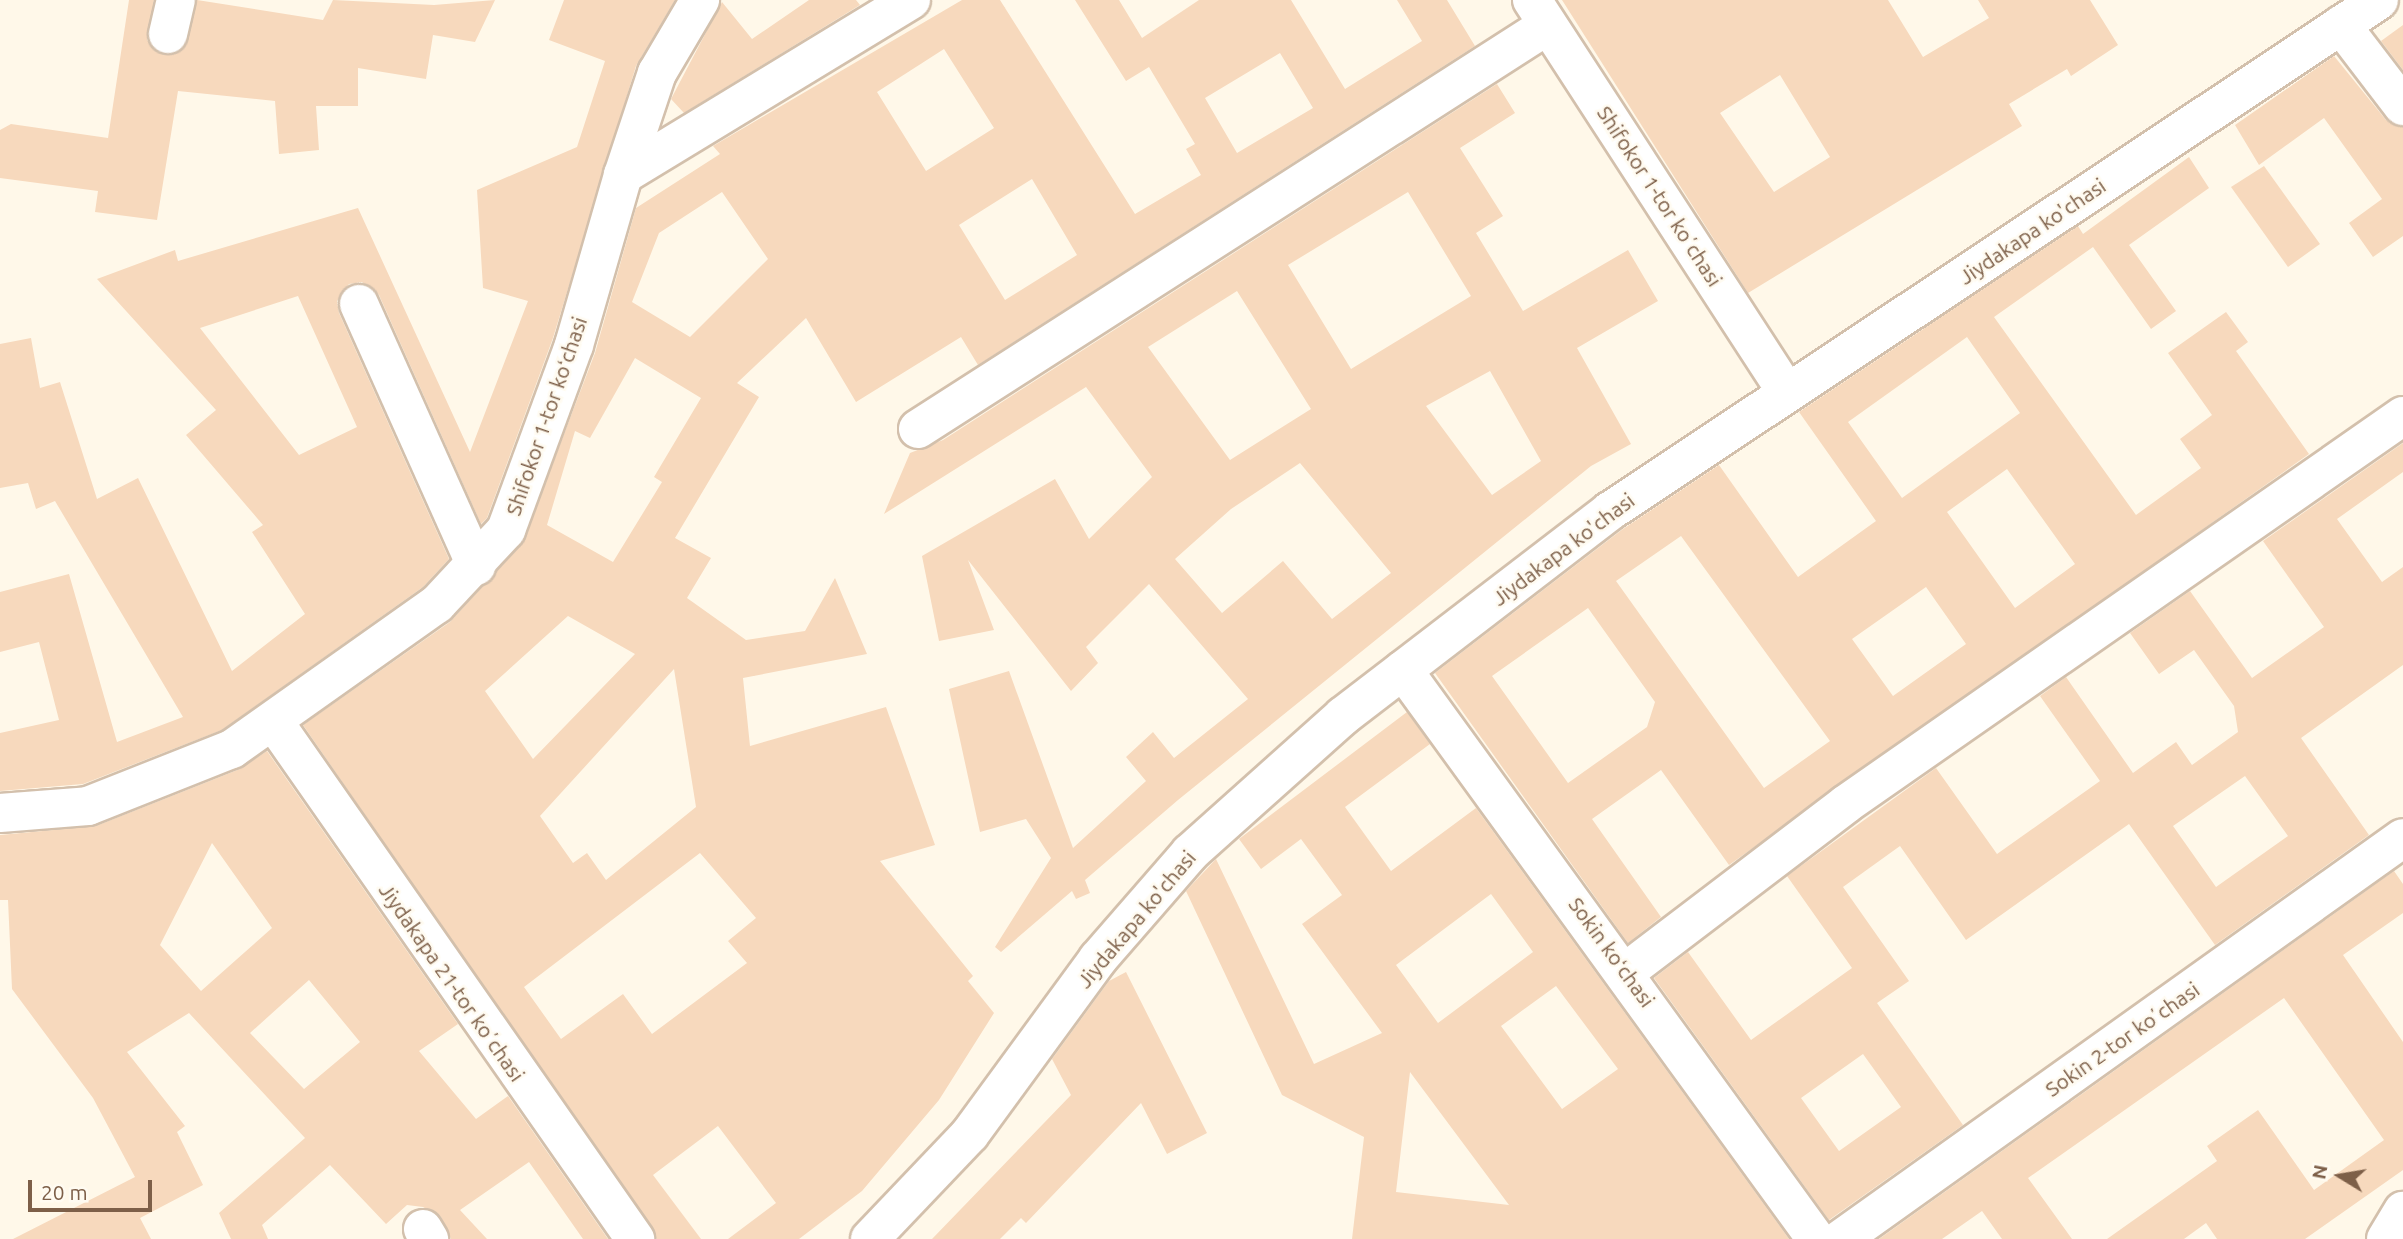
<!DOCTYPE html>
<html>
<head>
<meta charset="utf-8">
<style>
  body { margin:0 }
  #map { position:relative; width:2403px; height:1239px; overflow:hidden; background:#fff8e9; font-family:Ubuntu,sans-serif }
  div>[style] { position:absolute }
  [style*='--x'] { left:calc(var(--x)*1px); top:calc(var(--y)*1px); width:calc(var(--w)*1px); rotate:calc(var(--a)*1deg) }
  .building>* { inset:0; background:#f7d9bd }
  .roads { filter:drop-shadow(2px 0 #d3c0ac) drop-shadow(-2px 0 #d3c0ac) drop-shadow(0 2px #d3c0ac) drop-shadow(0 -2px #d3c0ac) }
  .minor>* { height:38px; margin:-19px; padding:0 19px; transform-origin:19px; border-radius:19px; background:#fff }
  span { translate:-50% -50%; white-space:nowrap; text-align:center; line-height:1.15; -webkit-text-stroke:5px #fffbf1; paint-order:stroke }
  .street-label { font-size:21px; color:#7d5f48 }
  .north { position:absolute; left:2305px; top:1141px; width:70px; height:70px; -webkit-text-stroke:5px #fffbf1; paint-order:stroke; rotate:281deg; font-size:19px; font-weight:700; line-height:28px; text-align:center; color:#7d5f48 }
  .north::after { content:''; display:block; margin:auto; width:24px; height:32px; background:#7d5f48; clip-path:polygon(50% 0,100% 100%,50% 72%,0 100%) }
  .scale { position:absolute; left:28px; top:1180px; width:124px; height:32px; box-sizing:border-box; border:4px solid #7d5f48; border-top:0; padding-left:9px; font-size:21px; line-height:24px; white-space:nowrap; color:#7d5f48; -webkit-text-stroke:5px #fffbf1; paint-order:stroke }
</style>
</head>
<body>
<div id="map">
  <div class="building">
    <div style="clip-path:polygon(129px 0,154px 0,147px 40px,164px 55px,184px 48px,197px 0,323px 20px,333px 0,434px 5px,495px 0,475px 42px,433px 35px,426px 79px,358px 68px,358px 106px,316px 106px,319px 150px,279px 154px,275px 101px,178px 91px,157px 220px,95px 212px,98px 191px,0 178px,0 130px,11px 124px,108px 138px)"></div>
    <div style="clip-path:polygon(evenodd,564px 0,675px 0,636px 66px,553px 338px,487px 518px,481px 524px,379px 295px,362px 282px,349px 284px,337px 301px,339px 313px,449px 559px,423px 587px,222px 730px,83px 784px,0 791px,0 733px,59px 720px,39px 642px,0 652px,0 592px,69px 574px,117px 742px,183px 717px,55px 501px,36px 509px,28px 483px,0 488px,0 344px,31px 338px,40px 388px,60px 382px,97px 499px,138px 478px,232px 671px,305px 614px,252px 532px,263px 525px,186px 435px,216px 410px,97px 279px,175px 250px,178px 261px,358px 208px,470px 452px,528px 301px,483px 288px,477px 190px,577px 147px,605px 61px,549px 40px,564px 0,298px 296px,357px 427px,299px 455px,200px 328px,298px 296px)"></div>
    <div style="clip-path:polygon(809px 0,856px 0,860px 5px,684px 113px,671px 99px,722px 2px,752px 39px)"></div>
    <div style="clip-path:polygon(evenodd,962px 0,1000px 0,1135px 214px,1201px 175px,1186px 149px,1195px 144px,1149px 67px,1126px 81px,1075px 0,1119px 0,1142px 38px,1199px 0,1291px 0,1345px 89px,1422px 41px,1397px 0,1447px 0,1475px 46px,978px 365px,961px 337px,856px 402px,806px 318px,737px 383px,759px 397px,675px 538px,711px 558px,687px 598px,746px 640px,805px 631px,835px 578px,867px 654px,743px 678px,750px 746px,886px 707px,935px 845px,880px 861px,973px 976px,968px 981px,994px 1013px,939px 1100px,862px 1191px,799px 1239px,728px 1239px,776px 1203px,718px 1126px,653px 1175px,701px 1239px,657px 1239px,303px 725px,450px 622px,522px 544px,595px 353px,636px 208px,720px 154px,713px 146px,962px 0,944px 49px,994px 128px,926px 171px,877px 92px,944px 49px,962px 0,1280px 53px,1313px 108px,1237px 153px,1205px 98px,1280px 53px,962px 0,1032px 179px,1077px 255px,1005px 300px,959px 225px,1032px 179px,962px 0,722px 192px,768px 259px,690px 337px,632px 302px,659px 233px,722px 192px,962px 0,635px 358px,701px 398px,654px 477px,662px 482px,613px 562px,547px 525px,575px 431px,590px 438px,635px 358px,962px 0,568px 616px,635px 654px,533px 759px,485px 691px,568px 616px,962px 0,674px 669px,696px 807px,606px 880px,587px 853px,573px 863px,540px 816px,674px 669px,962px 0,700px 853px,756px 918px,728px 941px,747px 963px,652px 1034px,623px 994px,561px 1039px,524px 987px,700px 853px)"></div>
    <div style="clip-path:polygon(evenodd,1562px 0,1888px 0,1923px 57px,1989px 18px,1978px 0,2090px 0,2118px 45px,2071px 76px,2067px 69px,2009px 104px,2022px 126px,1748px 293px,1562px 0,1780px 75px,1830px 157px,1774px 192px,1720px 113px,1780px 75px)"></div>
    <div style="clip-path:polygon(2403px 25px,2403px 70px,2381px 41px)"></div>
    <div style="clip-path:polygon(2334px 56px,2386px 120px,2403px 127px,2403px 236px,2373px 257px,2349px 223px,2382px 199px,2324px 118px,2259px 165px,2235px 125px)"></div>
    <div style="clip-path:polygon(evenodd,1497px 84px,1515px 113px,1460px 148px,1503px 216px,1476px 233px,1523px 311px,1628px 250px,1658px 301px,1577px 348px,1631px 444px,1591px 466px,1178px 800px,1085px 880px,1090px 893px,1076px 899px,1072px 891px,1001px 952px,995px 947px,1051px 858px,1026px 819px,980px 832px,949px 689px,1009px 671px,1073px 848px,1146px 781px,1126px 757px,1153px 732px,1174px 758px,1248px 699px,1149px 584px,1086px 647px,1098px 663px,1071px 691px,968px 560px,994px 630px,939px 641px,922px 556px,1055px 479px,1089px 539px,1152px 477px,1086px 387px,884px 514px,910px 453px,943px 440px,1497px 84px,1408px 192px,1471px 296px,1351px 369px,1288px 265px,1408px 192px,1497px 84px,1237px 291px,1311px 409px,1230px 460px,1148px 347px,1237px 291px,1497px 84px,1490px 371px,1541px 461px,1492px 495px,1426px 406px,1490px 371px,1497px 84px,1300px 463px,1391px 573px,1332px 619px,1283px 561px,1222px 613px,1175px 559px,1231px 509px,1300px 463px)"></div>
    <div style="clip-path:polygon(evenodd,2189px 157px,2209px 188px,2129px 245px,2176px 311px,2151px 329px,2093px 247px,1994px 317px,2136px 515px,2201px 468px,2180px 439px,2212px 415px,2168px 353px,2226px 312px,2248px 342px,2236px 351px,2309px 454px,1729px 865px,1661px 770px,1592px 819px,1661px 917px,1628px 943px,1435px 673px,1623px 529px,1719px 465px,1798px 577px,1876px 521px,1799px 412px,2078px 226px,2083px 234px,2189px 157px,1967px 337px,2020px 413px,1902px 498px,1848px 422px,1967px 337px,2189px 157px,2007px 469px,2075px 564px,2015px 608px,1947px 512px,2007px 469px,2189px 157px,1681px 536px,1830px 741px,1764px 788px,1616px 581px,1681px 536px,2189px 157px,1926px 587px,1966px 644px,1893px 696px,1852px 639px,1926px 587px,2189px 157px,1588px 608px,1655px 702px,1647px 727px,1568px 783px,1492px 676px,1588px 608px)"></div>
    <div style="clip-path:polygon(2264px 166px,2320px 244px,2288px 267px,2231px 187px)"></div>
    <div style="clip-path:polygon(evenodd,2403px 443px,2403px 472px,2337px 519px,2382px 582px,2403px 567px,2403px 665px,2301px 738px,2369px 835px,2215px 945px,2129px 824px,1966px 940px,1900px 846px,1843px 887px,1909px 981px,1877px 1003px,1963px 1125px,1829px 1220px,1654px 978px,1688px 952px,1751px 1040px,1852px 968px,1787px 876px,1936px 768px,1997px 854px,2100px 781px,2040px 696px,2066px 677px,2133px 773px,2176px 742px,2192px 765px,2238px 732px,2234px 706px,2194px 650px,2159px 674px,2130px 633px,2190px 591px,2252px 678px,2324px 627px,2263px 541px,2403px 443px,2245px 776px,2288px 836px,2216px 887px,2173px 826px,2245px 776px,2403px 443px,1863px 1054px,1901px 1107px,1839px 1151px,1801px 1098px,1863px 1054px)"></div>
    <div style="clip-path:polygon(evenodd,1407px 712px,1430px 744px,1345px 807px,1391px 871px,1476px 808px,1789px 1239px,1352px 1239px,1364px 1137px,1282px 1095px,1186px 891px,1216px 859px,1314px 1064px,1382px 1033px,1302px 924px,1342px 895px,1301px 839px,1261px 869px,1239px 839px,1407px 712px,1491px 894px,1533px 952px,1438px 1023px,1396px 965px,1491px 894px,1407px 712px,1556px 986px,1618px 1069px,1562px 1109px,1501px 1026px,1556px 986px,1407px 712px,1410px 1072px,1509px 1205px,1396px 1192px,1410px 1072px)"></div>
    <div style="clip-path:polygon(evenodd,267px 751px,458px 1024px,419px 1051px,476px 1119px,508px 1096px,608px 1239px,583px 1239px,529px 1162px,460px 1210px,487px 1239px,451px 1239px,441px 1217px,423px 1207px,407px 1205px,386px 1224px,330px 1165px,262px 1225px,268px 1239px,231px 1239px,219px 1213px,305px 1138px,189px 1013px,127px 1052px,185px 1126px,177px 1132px,203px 1185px,140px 1218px,151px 1239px,13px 1239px,135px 1177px,93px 1098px,12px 989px,8px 900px,0 900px,0 835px,96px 826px,240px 769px,267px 751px,212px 843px,272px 928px,201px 991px,160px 945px,212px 843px,267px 751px,309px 980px,360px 1042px,304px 1089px,250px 1033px,309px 980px)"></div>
    <div style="clip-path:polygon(2394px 871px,2403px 884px,2403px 913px,2343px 955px,2403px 1042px,2403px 1170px,2305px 1239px,2217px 1239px,2206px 1223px,2184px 1239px,2107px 1239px,2217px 1161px,2207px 1146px,2258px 1110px,2314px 1190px,2384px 1140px,2284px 998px,2028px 1178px,2072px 1239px,2002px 1239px,1982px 1211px,1942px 1239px,1879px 1239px)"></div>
    <div style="clip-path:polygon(1126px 972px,1207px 1133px,1167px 1154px,1141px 1103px,1026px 1223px,1021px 1218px,1000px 1239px,932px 1239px,1071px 1095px,1052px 1059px,1109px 981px)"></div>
  </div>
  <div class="roads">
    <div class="minor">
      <div style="--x:1532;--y:0;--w:468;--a:57"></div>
      <div style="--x:2341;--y:25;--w:102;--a:52.6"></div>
      <div style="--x:168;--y:34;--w:35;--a:-77"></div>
      <div style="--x:623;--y:175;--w:108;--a:-71.6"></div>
      <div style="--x:657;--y:73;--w:85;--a:-59.5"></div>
      <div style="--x:359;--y:304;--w:287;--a:65.9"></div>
      <div style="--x:918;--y:429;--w:748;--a:-32.67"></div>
      <div style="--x:1403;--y:670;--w:703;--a:54.03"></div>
      <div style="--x:274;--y:722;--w:631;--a:55.07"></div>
      <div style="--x:0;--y:813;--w:88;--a:-4.5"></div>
      <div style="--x:88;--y:806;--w:155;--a:-21.6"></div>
      <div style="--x:232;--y:749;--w:251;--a:-35.3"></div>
      <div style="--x:437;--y:604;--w:101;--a:-47"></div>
      <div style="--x:506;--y:530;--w:197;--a:-69.8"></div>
      <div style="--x:574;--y:345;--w:177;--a:-73.9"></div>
      <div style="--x:623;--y:175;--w:337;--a:-31.3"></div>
      <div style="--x:1627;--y:971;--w:275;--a:-37.3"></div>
      <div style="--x:1846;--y:804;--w:679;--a:-34.86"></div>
      <div style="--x:423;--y:1229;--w:12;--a:59"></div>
      <div style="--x:870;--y:1239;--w:145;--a:-46.4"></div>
      <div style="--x:970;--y:1134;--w:217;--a:-53.8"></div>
      <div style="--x:1098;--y:959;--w:140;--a:-49"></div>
      <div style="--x:1190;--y:853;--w:205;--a:-41.8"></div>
      <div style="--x:1343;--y:716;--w:337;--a:-37.5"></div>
      <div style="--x:1610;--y:511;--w:923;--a:-33.6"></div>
      <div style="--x:1841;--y:1239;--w:690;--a:-35.51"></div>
      <div style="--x:2386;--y:1239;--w:33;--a:-59"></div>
    </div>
  </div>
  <div class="street-label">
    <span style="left:1660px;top:196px;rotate:57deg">Shifokor 1-tor koʼchasi</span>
    <span style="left:2032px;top:231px;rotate:-34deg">Jiydakapa ko'chasi</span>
    <span style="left:546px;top:416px;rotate:-71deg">Shifokor 1-tor koʻchasi</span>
    <span style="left:1563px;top:549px;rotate:-37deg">Jiydakapa ko'chasi</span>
    <span style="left:1136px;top:919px;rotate:-50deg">Jiydakapa ko'chasi</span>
    <span style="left:1612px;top:952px;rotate:54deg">Sokin koʻchasi</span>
    <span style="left:452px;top:982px;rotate:55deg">Jiydakapa 21-tor koʼchasi</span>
    <span style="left:2122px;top:1039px;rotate:-35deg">Sokin 2-tor koʼchasi</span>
  </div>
  <div class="north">N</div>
  <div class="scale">20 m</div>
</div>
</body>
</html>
